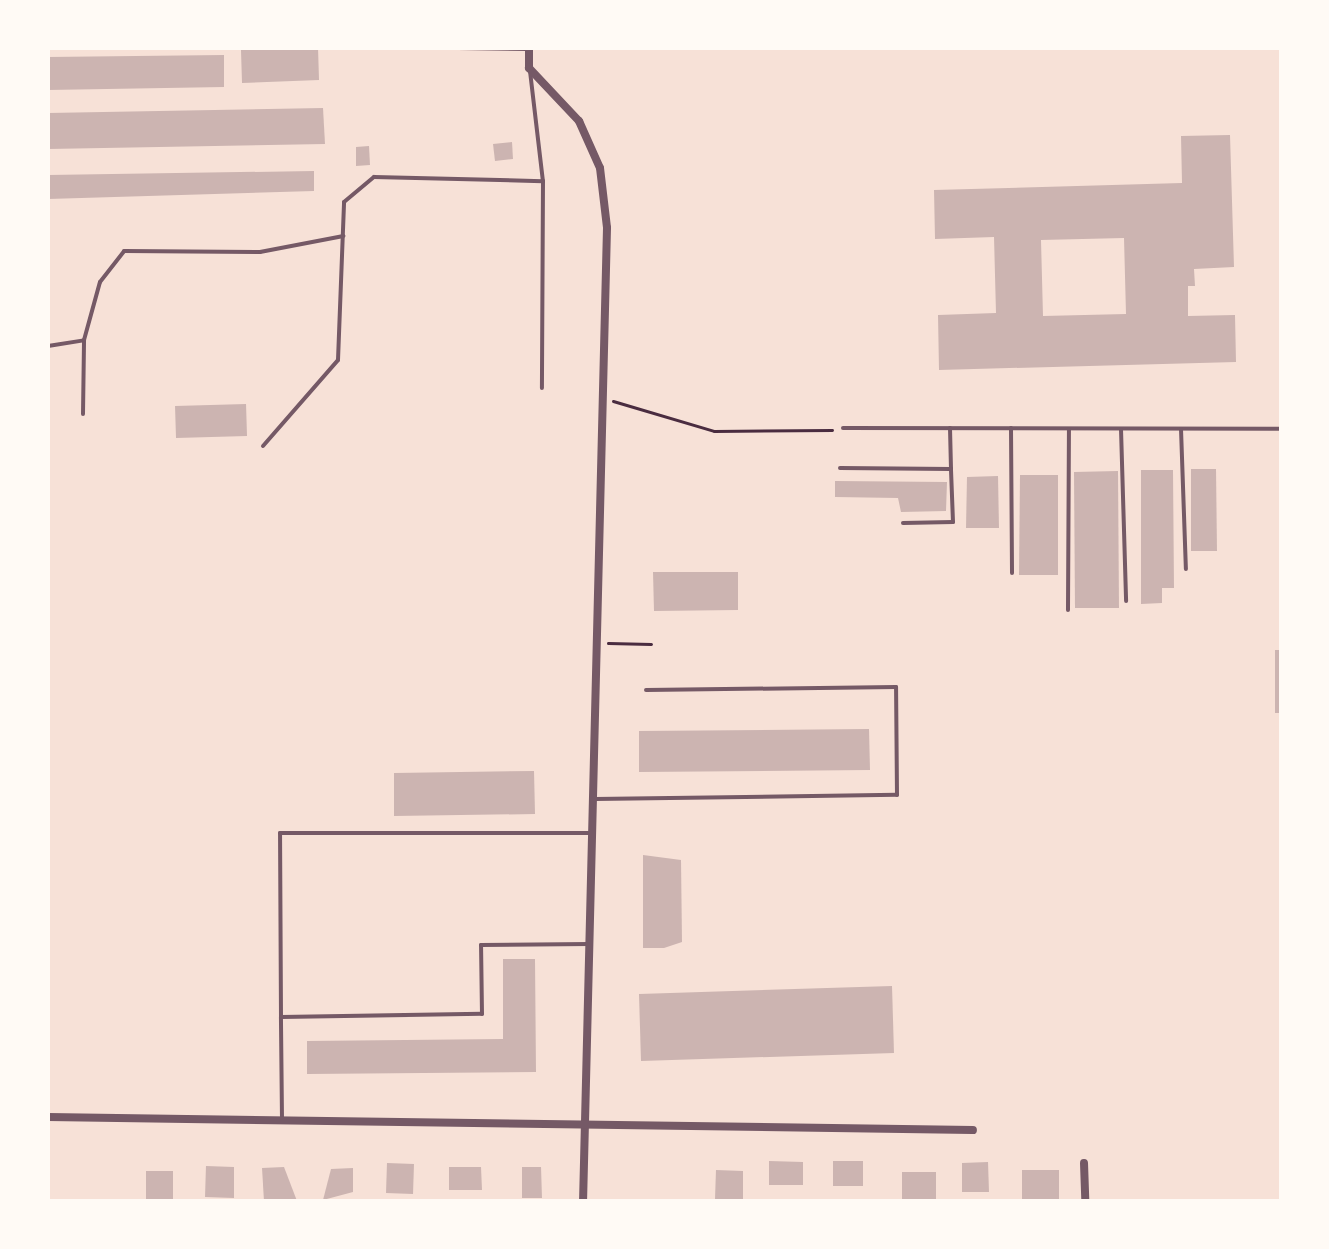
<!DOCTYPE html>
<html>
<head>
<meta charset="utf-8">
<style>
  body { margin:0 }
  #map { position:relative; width:1329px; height:1249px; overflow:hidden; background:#f7e1d7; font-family:"Roboto Condensed",sans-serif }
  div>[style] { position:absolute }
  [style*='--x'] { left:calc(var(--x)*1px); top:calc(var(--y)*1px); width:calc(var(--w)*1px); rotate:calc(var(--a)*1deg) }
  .building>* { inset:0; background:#ccb4b1 }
  .path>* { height:3px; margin:-1.5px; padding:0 1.5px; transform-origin:1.5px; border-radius:1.5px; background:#4a2c40 }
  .service>* { height:4px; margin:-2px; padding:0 2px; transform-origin:2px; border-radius:2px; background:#755966 }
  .minor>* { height:8px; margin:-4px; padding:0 4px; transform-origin:4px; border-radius:4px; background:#755966 }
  span { translate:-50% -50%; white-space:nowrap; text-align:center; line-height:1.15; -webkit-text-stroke:8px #fffaf5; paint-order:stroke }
  .frame { position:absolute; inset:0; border:50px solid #fffaf5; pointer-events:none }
</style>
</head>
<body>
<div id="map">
  <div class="building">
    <div style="clip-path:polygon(318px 48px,319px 80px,242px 83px,241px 50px)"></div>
    <div style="clip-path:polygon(224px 55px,224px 87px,48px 90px,48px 57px)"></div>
    <div style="clip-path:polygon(323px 108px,325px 144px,48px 149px,48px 113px)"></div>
    <div style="clip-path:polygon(evenodd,1230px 135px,1234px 267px,1194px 269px,1195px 286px,1188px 286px,1188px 316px,1235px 315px,1236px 362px,939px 370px,938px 315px,996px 313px,994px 237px,935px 239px,934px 190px,1182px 183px,1181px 136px,1230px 135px,1124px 238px,1126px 314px,1043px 316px,1041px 240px,1124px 238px)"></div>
    <div style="clip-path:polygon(512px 142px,513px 159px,495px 161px,493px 144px)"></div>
    <div style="clip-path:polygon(369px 146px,370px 165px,356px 166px,356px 147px)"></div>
    <div style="clip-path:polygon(314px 171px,314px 191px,48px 199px,48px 175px)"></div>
    <div style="clip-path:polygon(246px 404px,247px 436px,176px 438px,175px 406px)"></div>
    <div style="clip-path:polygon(1191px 469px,1216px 469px,1217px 551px,1191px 551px)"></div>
    <div style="clip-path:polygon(1141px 470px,1173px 470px,1174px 588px,1162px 588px,1162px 603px,1141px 604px)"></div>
    <div style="clip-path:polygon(1118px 471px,1119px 608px,1075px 608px,1074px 472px)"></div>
    <div style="clip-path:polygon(1020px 475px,1058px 475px,1058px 575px,1019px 575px)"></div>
    <div style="clip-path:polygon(998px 476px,999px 528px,966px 528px,967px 477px)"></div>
    <div style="clip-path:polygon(835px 481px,947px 482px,946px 511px,901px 512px,898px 498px,835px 497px)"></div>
    <div style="clip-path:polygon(653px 572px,738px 572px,738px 610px,654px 611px)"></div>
    <div style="clip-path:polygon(1275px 650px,1281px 650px,1281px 713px,1275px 713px)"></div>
    <div style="clip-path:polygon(869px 729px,870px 770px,639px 772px,639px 731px)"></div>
    <div style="clip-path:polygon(534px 771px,535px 814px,394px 816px,394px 773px)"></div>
    <div style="clip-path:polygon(643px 855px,681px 860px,682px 942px,664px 948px,643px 948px)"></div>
    <div style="clip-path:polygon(503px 959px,535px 959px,536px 1072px,307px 1074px,307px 1041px,503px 1039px)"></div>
    <div style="clip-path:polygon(892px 986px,894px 1053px,641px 1061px,639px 994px)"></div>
    <div style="clip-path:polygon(769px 1161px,803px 1162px,803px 1185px,769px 1185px)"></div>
    <div style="clip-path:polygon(833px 1161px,863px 1161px,863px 1186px,833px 1186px)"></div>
    <div style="clip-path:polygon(988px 1162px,989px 1192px,962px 1192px,962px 1163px)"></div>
    <div style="clip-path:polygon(387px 1163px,414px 1164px,413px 1194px,386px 1193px)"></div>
    <div style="clip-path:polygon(206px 1166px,234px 1167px,234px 1198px,205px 1197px)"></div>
    <div style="clip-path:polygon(284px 1167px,297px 1201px,264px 1201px,262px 1168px)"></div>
    <div style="clip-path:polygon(449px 1167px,481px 1167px,482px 1190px,449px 1190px)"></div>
    <div style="clip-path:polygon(522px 1167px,541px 1167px,542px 1198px,522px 1198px)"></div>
    <div style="clip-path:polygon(353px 1168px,353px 1192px,323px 1200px,331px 1169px)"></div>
    <div style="clip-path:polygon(716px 1170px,743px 1171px,743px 1199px,715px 1199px)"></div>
    <div style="clip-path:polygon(1022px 1170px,1059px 1170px,1059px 1200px,1022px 1200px)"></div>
    <div style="clip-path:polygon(146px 1171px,173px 1171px,173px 1199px,146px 1199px)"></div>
    <div style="clip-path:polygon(902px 1172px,936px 1172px,936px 1199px,902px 1199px)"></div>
  </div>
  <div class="path">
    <div style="--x:613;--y:401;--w:105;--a:16.5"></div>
    <div style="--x:714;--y:431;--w:118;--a:-0.5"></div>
    <div style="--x:608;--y:643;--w:43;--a:1.3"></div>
  </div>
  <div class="service">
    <div style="--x:458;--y:48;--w:69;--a:0.8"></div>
    <div style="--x:530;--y:71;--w:111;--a:83.3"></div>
    <div style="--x:543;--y:181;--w:207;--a:90.3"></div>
    <div style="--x:48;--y:346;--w:36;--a:-9"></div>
    <div style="--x:83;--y:414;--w:74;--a:-89.2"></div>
    <div style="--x:84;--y:340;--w:60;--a:-74.6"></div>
    <div style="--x:100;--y:282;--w:39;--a:-52"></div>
    <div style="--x:124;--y:251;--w:136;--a:0.4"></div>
    <div style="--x:260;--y:252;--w:85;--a:-10.9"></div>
    <div style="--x:843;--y:428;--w:438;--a:0.1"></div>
    <div style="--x:1011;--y:428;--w:145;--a:89.6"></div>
    <div style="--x:1121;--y:429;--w:172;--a:88.3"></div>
    <div style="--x:1181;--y:429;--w:140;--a:88"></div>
    <div style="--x:263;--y:446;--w:114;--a:-48.9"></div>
    <div style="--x:338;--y:360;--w:158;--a:-87.8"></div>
    <div style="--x:344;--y:202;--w:39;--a:-40"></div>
    <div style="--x:374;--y:177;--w:169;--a:1.4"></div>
    <div style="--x:840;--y:468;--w:111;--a:0.5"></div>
    <div style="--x:951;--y:469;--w:41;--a:-91.4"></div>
    <div style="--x:903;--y:523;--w:50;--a:-1.1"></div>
    <div style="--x:953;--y:522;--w:53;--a:-92.2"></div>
    <div style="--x:1068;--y:610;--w:181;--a:-89.7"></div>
    <div style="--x:595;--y:799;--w:302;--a:-0.8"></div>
    <div style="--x:897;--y:795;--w:108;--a:-90.5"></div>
    <div style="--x:896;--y:687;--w:250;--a:179.3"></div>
    <div style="--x:281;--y:1017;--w:184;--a:-90.3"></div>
    <div style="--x:280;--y:833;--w:310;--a:0"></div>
    <div style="--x:282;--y:1119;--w:102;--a:-90.6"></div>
    <div style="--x:281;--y:1017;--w:201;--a:-0.9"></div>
    <div style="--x:482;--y:1014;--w:69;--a:-90.8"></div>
    <div style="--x:481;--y:945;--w:108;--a:-0.5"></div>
  </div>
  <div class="minor">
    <div style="--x:529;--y:48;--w:20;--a:90"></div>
    <div style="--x:529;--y:68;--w:73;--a:46.7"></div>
    <div style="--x:579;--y:121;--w:51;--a:65.9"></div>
    <div style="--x:600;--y:168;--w:60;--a:83.3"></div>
    <div style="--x:607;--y:228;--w:973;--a:91.41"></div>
    <div style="--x:48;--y:1117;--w:925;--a:0.81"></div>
    <div style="--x:1084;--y:1163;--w:38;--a:88"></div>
  </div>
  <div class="frame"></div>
</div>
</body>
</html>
